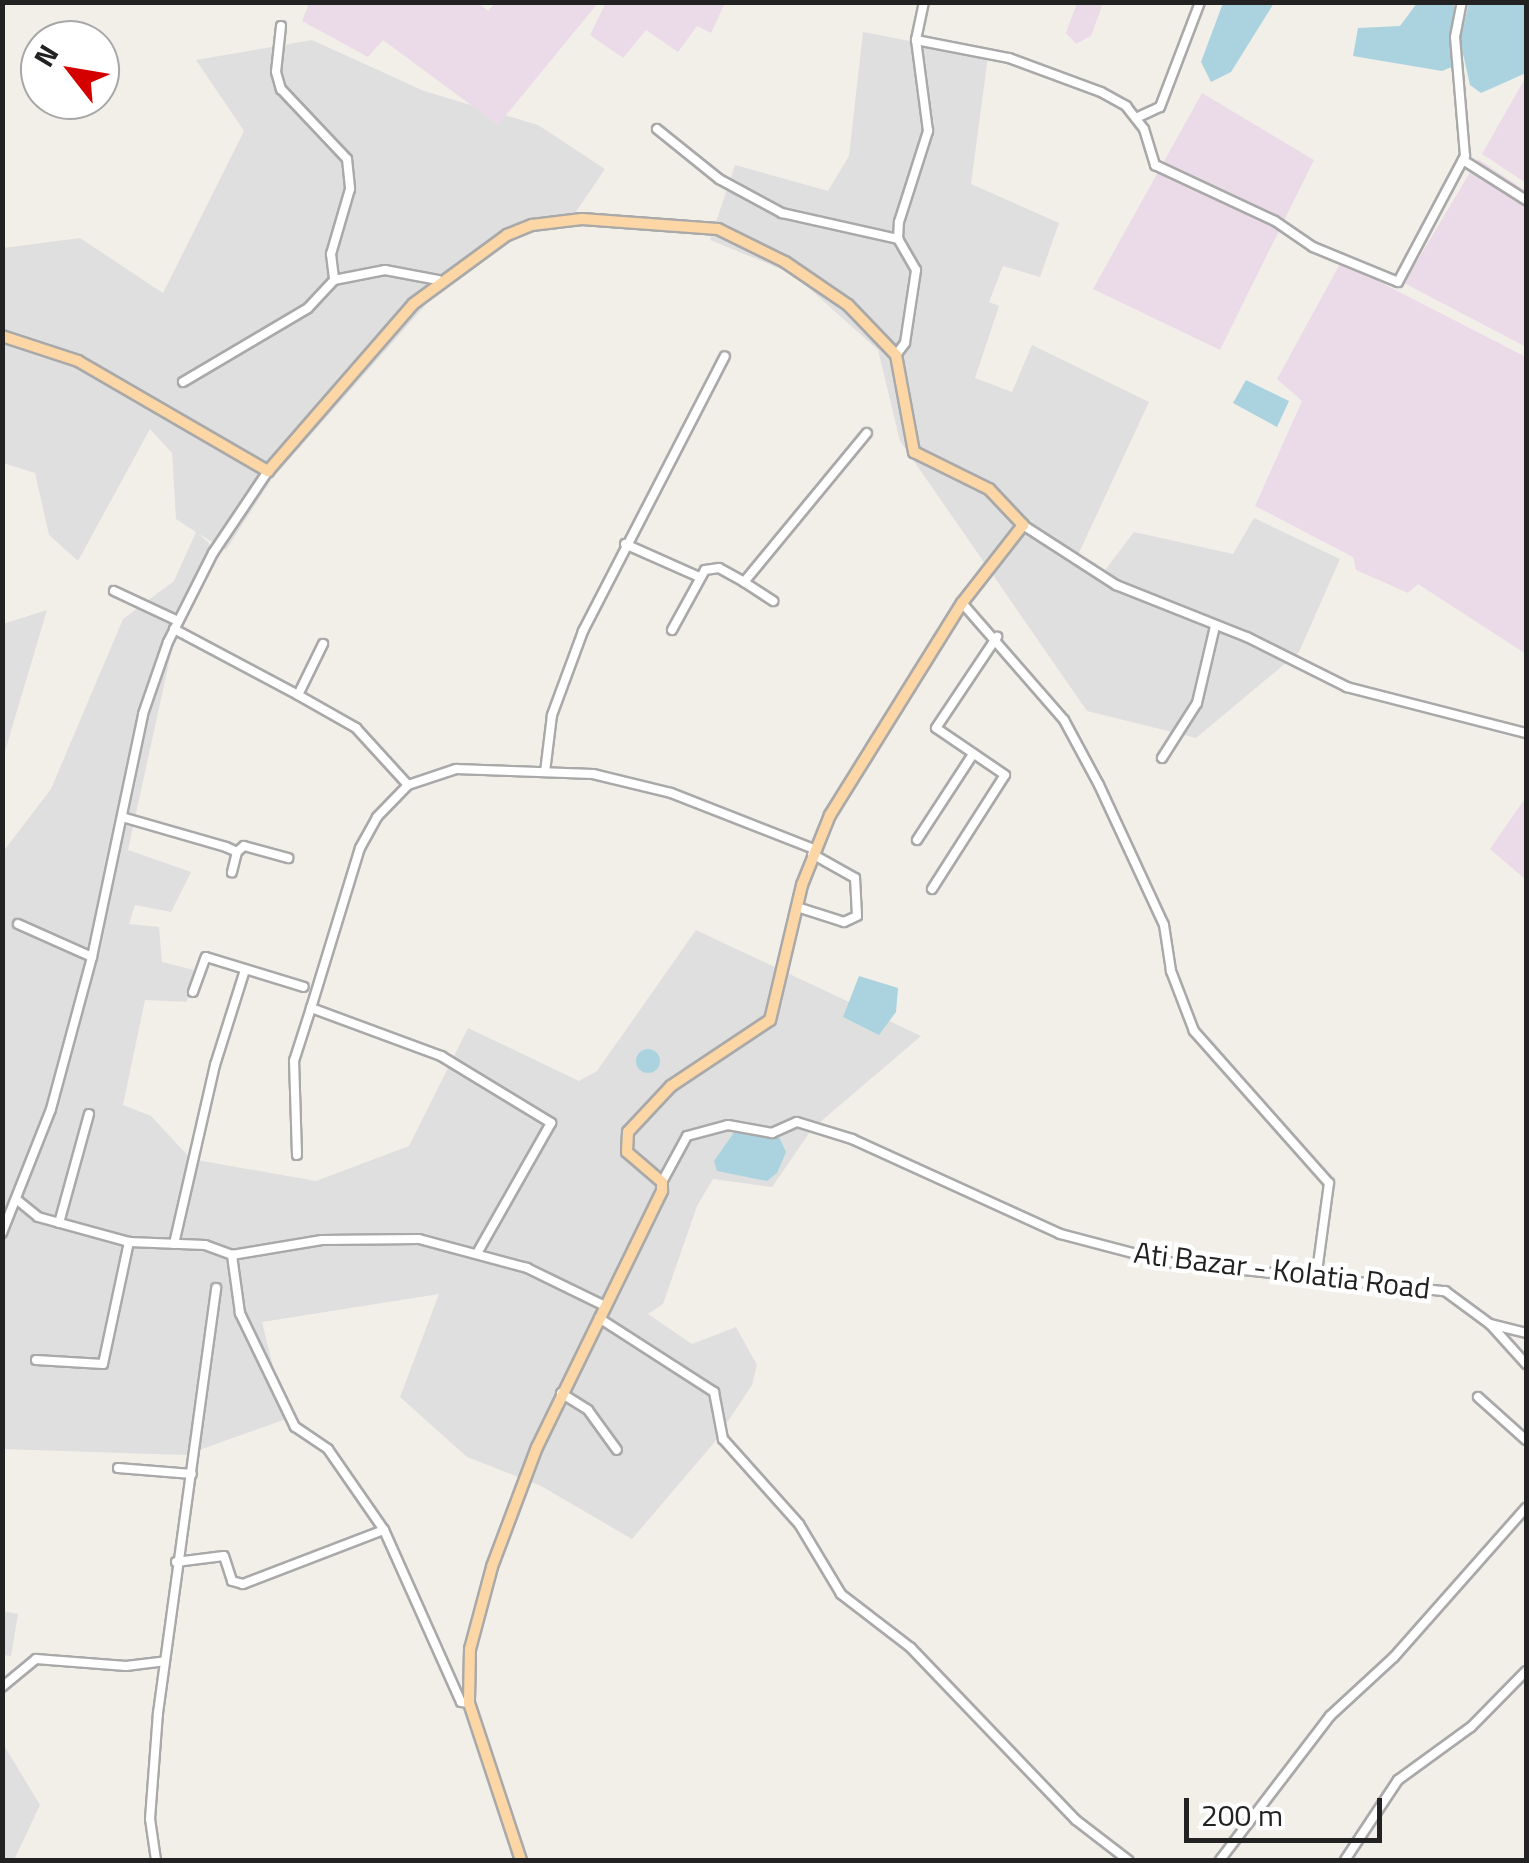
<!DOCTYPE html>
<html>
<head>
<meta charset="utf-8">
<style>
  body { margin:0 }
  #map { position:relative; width:1529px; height:1863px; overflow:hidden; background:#f2efe9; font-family:"Titillium Web",sans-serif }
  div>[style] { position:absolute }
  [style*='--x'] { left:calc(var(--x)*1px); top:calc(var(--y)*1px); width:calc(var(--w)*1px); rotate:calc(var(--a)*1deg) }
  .residential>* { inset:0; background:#e0dfdf }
  .industrial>* { inset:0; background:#ebdbe8 }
  .water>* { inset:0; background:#aad3df }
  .round { border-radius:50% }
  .roads { filter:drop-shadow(2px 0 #a9a9a9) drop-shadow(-2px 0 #a9a9a9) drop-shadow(0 2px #a9a9a9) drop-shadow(0 -2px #a9a9a9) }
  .minor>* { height:8px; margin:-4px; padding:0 4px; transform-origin:4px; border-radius:4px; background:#fff }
  .major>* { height:10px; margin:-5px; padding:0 5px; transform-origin:5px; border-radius:5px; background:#fcd6a4 }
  span { translate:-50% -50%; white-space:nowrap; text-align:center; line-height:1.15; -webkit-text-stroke:9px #fff; paint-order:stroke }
  .street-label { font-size:30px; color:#222 }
  .frame { position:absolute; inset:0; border:5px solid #222; pointer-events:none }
  .north { position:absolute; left:20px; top:20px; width:100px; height:100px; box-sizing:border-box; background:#fff; border:2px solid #a7a7a7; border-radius:50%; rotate:301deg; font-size:28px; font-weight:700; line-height:40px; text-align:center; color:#222 }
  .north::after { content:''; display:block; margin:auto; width:35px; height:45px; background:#d40000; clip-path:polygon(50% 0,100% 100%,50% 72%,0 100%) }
  .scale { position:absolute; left:1184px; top:1798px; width:198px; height:45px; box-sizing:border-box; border:5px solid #222; border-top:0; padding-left:12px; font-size:30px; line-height:35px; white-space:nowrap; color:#222; -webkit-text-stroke:8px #fff; paint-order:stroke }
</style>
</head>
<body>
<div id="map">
  <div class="residential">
    <div style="clip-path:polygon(863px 32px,988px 56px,971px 184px,1059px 223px,1040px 277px,1003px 266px,989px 302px,999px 306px,975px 378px,1012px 392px,1032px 345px,1149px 402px,1078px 555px,1102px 574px,1134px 532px,1233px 554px,1254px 518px,1340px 559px,1299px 652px,1196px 738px,1087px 711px,900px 441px,878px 350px,793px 274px,710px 240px,735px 165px,828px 191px,849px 156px)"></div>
    <div style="clip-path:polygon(312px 40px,424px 91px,538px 125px,605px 169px,573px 216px,511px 231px,461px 265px,271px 480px,226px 550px,199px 534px,220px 554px,173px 644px,128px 850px,191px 872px,171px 912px,135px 905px,129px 924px,159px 927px,162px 962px,202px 972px,186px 1002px,145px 1000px,123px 1105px,151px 1116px,191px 1159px,316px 1181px,409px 1146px,468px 1028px,579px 1081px,597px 1071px,696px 930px,921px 1036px,812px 1129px,772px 1187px,713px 1179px,697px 1206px,663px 1304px,648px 1314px,692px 1344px,736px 1327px,757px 1365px,752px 1385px,713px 1444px,632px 1539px,541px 1486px,467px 1457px,400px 1397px,439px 1294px,262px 1322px,286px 1419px,185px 1455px,3px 1449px,2px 853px,51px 789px,123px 619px,174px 581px,196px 532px,176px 519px,172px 453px,150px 429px,78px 561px,49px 535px,35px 473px,3px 463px,3px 248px,80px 238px,163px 293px,244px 131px,196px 60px)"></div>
    <div style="clip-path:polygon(47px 610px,3px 758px,3px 624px)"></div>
    <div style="clip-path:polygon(3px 1611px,18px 1614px,11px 1656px,3px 1655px)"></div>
    <div style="clip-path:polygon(2px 1742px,40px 1805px,14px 1860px,3px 1860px)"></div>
  </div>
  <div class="industrial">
    <div style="clip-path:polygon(477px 2px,488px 11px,495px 3px,598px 3px,498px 125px,383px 40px,368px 57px,302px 21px,309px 3px)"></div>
    <div style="clip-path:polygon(606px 2px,725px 2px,725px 3px,711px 33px,697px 26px,678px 52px,646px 30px,623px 58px,590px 35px)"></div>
    <div style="clip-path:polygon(1077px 3px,1103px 3px,1091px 36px,1076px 44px,1066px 33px)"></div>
    <div style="clip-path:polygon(1524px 80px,1526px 81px,1526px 183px,1482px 154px)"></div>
    <div style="clip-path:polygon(1202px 93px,1314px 160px,1220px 350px,1093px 289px)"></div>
    <div style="clip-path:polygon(1478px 159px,1526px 191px,1526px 347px,1404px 283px)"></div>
    <div style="clip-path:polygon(1341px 262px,1526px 357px,1526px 654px,1418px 584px,1408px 593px,1356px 570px,1353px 557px,1255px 506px,1302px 401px,1277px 379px)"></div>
    <div style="clip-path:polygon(1526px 797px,1526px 880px,1490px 849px)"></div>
  </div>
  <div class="water">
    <div style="clip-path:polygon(1223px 3px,1274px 3px,1231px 72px,1211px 82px,1201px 62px)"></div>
    <div style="clip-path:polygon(1417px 3px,1454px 3px,1454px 66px,1442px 71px,1353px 56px,1358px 28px,1400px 26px)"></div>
    <div style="clip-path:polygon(1469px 3px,1526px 3px,1526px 73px,1481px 93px,1470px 85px,1460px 40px)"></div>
    <div style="clip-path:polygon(1246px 380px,1289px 401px,1277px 427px,1233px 403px)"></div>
    <div style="clip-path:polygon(859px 976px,898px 988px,896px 1012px,879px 1035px,843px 1017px)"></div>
    <div class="round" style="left:636px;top:1049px;width:24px;height:24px"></div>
    <div style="clip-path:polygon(735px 1131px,779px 1137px,786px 1152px,777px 1173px,767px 1181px,717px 1171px,714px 1161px)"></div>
  </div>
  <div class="roads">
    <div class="minor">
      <div style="--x:924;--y:2;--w:39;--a:102"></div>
      <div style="--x:916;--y:40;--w:95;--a:11"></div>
      <div style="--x:1009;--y:58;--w:98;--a:20.3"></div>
      <div style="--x:1101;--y:92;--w:29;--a:29"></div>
      <div style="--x:1126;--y:106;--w:29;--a:52"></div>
      <div style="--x:1144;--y:129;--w:38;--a:73"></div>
      <div style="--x:1155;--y:165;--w:132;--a:25"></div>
      <div style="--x:1275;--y:221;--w:46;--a:34.4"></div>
      <div style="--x:1313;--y:247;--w:92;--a:22.4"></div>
      <div style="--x:1398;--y:282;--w:143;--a:-62"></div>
      <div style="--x:1465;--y:156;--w:119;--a:-94.8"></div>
      <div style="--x:1455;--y:37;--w:36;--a:-79"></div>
      <div style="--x:281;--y:26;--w:46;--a:96.2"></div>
      <div style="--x:276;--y:72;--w:18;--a:74"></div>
      <div style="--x:281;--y:89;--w:96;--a:46.7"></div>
      <div style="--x:347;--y:159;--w:30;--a:84"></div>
      <div style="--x:350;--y:189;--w:68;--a:106.3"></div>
      <div style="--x:331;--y:254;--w:26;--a:83"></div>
      <div style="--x:1136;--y:118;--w:26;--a:-25"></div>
      <div style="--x:1160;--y:107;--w:112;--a:-69.1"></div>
      <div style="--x:657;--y:129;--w:80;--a:38.9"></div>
      <div style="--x:719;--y:179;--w:72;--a:28.4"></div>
      <div style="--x:782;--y:213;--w:119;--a:12.6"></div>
      <div style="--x:1463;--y:160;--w:75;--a:32.4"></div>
      <div style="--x:896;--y:355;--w:15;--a:-53"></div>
      <div style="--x:905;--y:343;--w:74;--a:-81.4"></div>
      <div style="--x:916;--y:270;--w:36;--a:-120"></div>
      <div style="--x:898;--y:239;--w:17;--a:-87"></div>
      <div style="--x:899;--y:222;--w:96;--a:-72.3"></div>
      <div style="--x:928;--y:131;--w:92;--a:-97.5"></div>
      <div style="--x:183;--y:382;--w:145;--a:-30.6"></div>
      <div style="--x:308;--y:308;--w:38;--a:-47"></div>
      <div style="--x:334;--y:280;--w:52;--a:-11.1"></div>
      <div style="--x:385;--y:270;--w:54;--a:10.7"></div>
      <div style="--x:1023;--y:525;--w:111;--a:32.8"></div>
      <div style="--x:1116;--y:585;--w:141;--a:21.7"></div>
      <div style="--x:1247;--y:637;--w:112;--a:26.6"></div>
      <div style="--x:1347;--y:687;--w:185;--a:14.4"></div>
      <div style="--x:625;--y:544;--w:81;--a:24"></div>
      <div style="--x:744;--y:582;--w:35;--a:33"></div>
      <div style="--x:114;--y:591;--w:71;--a:25.1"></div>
      <div style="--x:962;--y:603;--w:155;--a:48.9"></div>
      <div style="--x:1064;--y:720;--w:74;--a:61.7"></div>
      <div style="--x:1099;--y:785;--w:154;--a:65.1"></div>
      <div style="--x:1164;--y:925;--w:47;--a:81.3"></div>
      <div style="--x:1171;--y:971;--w:64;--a:69"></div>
      <div style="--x:1194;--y:1031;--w:203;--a:48.4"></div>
      <div style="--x:1329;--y:1183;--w:97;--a:97.7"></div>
      <div style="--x:174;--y:629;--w:140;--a:28"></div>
      <div style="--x:298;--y:695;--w:57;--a:-63.9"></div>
      <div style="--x:672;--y:630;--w:68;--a:-61.2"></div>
      <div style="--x:705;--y:570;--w:14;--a:-8"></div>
      <div style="--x:719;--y:568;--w:29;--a:29"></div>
      <div style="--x:744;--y:582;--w:193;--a:-50.5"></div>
      <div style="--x:298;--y:695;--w:67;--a:29.6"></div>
      <div style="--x:356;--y:728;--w:77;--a:47.6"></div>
      <div style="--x:408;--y:785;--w:51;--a:-18.4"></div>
      <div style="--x:456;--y:769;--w:137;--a:2.1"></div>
      <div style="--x:593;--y:774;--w:80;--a:13.7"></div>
      <div style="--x:671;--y:793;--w:154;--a:21.4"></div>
      <div style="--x:1162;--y:758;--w:65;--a:-57.5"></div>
      <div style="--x:1197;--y:703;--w:79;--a:-76.8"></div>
      <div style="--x:545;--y:772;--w:57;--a:-83"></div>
      <div style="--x:552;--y:715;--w:90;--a:-69.7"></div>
      <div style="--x:583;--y:631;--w:309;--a:-62.7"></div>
      <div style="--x:122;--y:817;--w:108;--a:16.1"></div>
      <div style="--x:226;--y:847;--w:12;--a:24"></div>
      <div style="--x:237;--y:852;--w:21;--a:104"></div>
      <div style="--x:917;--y:840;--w:103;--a:-56.9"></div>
      <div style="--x:237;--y:852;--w:9;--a:-41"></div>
      <div style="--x:244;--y:846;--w:46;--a:15.3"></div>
      <div style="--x:932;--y:889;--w:135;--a:-57.4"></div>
      <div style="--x:1005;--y:775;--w:83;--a:-145.7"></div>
      <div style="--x:936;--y:728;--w:110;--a:-56.2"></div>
      <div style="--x:797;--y:907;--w:49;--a:17.7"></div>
      <div style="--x:844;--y:922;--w:14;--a:-25"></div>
      <div style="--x:857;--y:916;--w:38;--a:-93"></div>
      <div style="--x:855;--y:878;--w:49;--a:-150.8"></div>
      <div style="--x:18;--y:924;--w:81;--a:24"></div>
      <div style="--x:193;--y:992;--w:37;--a:-70"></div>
      <div style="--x:206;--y:957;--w:102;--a:17"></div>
      <div style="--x:311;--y:1008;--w:167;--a:-73"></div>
      <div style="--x:360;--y:848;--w:35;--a:-61"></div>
      <div style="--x:377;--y:817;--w:45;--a:-45.9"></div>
      <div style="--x:297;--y:1155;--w:94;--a:-91.8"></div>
      <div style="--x:294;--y:1061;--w:56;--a:-72.2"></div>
      <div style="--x:311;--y:1008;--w:139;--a:20.3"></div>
      <div style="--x:441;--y:1056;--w:129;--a:31.3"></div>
      <div style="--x:551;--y:1123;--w:150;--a:119.6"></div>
      <div style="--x:662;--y:1182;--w:52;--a:-61.5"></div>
      <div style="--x:687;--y:1136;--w:42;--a:-15"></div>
      <div style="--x:728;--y:1125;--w:45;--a:10.3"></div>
      <div style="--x:772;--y:1133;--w:27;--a:-24"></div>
      <div style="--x:797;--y:1122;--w:58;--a:17.2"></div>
      <div style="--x:852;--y:1139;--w:229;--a:24.5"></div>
      <div style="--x:1060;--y:1234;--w:111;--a:14.7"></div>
      <div style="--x:1167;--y:1262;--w:280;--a:6"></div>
      <div style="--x:1445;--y:1291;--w:56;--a:36.3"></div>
      <div style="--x:1490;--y:1324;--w:37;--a:14"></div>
      <div style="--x:16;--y:1199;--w:28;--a:39"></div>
      <div style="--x:38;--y:1217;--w:94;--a:15.4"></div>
      <div style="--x:129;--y:1242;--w:76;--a:2.3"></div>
      <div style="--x:205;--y:1245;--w:29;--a:20"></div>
      <div style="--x:232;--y:1255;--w:91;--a:-9.5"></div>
      <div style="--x:322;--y:1240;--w:97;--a:-0.6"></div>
      <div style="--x:419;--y:1239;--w:112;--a:15"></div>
      <div style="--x:527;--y:1268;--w:87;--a:26"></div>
      <div style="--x:59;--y:1223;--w:113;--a:-74.6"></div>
      <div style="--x:2;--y:1233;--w:133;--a:-68.4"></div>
      <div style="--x:51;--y:1109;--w:157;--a:-74.9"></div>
      <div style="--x:92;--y:957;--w:248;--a:-78.1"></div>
      <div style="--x:143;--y:714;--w:76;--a:-70.9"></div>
      <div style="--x:168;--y:642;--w:100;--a:-63.2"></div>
      <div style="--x:213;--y:553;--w:99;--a:-56.1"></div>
      <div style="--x:174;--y:1244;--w:184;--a:-77.1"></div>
      <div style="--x:215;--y:1065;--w:100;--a:-72.5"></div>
      <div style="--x:599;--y:1318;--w:137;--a:32.8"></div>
      <div style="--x:714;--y:1392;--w:48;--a:79.2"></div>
      <div style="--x:723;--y:1439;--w:114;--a:48.2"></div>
      <div style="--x:799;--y:1524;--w:82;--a:59"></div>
      <div style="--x:841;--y:1594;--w:88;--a:37.6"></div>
      <div style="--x:911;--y:1648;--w:238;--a:46.2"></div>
      <div style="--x:1076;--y:1820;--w:66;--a:37.6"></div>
      <div style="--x:1490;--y:1324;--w:54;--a:48"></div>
      <div style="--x:36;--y:1360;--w:67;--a:3.4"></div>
      <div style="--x:103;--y:1364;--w:125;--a:-78"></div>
      <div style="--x:561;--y:1393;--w:32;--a:32"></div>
      <div style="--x:588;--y:1410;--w:49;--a:54.1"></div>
      <div style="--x:1478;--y:1397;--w:64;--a:41.9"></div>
      <div style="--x:118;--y:1468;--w:74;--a:4.6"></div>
      <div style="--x:384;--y:1530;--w:188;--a:65.9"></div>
      <div style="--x:461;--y:1702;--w:8;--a:7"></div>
      <div style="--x:176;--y:1562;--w:48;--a:-7.1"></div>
      <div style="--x:224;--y:1556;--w:26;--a:72"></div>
      <div style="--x:232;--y:1581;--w:11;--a:15"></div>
      <div style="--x:243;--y:1584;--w:151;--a:-21"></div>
      <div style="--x:384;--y:1530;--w:98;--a:-124.7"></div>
      <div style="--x:328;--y:1449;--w:40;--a:-146"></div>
      <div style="--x:295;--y:1427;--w:127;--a:-115.8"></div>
      <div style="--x:240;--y:1313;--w:59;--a:-97.9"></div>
      <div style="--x:2;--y:1687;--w:44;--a:-39.5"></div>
      <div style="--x:36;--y:1659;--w:90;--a:4.4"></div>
      <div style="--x:126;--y:1666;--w:38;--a:-7"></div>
      <div style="--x:156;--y:1860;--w:41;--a:-98.3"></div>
      <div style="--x:150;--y:1819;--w:106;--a:-85.7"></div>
      <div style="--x:158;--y:1713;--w:429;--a:-82.2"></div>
      <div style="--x:1220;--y:1860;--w:181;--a:-52.6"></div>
      <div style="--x:1330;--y:1716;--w:87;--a:-42.7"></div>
      <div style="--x:1394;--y:1657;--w:199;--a:-48.5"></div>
      <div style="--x:1345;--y:1860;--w:96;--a:-56.5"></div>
      <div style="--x:1398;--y:1780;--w:90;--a:-36"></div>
      <div style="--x:1471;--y:1727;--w:78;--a:-45.5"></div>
    </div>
    <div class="major">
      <div style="--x:2;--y:336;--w:80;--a:18.2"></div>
      <div style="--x:78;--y:361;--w:220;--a:30.1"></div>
      <div style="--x:268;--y:471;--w:221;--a:-49"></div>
      <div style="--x:413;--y:304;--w:117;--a:-36.3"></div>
      <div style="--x:507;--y:235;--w:27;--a:-22"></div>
      <div style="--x:532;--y:225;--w:50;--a:-6.8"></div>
      <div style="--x:582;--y:219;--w:136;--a:4.2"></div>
      <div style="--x:718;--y:229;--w:75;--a:26.2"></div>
      <div style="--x:785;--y:262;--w:76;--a:34.3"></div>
      <div style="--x:848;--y:305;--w:69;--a:46.2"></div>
      <div style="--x:896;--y:355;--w:99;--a:79.5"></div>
      <div style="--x:914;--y:452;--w:84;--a:26.3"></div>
      <div style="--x:989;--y:489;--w:50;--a:46.6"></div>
      <div style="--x:1023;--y:525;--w:99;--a:128"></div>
      <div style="--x:962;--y:603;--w:250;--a:121.9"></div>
      <div style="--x:830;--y:815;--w:75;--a:111.8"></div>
      <div style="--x:802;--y:885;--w:139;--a:103.3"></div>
      <div style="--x:770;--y:1020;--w:119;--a:146.3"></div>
      <div style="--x:671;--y:1086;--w:63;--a:133.1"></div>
      <div style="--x:628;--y:1132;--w:20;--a:93"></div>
      <div style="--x:627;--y:1152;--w:46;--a:40.6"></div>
      <div style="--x:662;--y:1182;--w:9;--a:90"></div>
      <div style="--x:662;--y:1191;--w:285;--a:116"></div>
      <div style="--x:537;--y:1447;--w:128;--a:110.6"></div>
      <div style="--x:492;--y:1567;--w:85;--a:105"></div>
      <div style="--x:470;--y:1649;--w:54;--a:91.1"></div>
      <div style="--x:469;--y:1703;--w:165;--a:71.7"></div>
    </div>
  </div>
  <div class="street-label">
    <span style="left:1282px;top:1270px;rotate:7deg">Ati Bazar - Kolatia Road</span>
  </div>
  <div class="frame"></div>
  <div class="north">N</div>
  <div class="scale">200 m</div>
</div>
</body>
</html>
